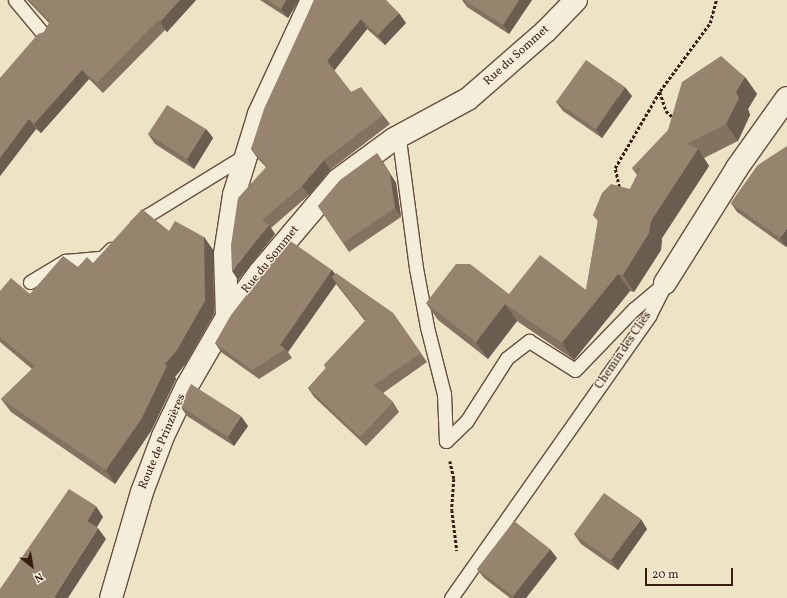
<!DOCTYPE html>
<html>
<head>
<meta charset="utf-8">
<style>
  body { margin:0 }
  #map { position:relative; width:787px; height:598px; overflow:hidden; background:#ede3c5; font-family:Vollkorn,serif }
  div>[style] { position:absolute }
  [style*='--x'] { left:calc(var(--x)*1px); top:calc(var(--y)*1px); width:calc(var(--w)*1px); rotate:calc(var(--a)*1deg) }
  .path>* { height:2.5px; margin-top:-1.25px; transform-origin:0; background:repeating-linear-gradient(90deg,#3a1d12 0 3px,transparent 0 5px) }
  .roads { filter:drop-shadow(1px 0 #674e3f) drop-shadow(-1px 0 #674e3f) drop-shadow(0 1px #674e3f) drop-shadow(0 -1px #674e3f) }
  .service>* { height:13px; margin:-6.5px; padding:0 6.5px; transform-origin:6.5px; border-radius:6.5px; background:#f3edd9 }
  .minor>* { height:22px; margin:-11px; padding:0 11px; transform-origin:11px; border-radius:11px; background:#f3edd9 }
  .wall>* { inset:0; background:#82725f }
  .shaded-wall>* { inset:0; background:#6a5c4e }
  .building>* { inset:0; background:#97846f }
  span { translate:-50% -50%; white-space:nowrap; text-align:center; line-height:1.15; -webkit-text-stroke:3px #f3edd9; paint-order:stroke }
  .street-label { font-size:12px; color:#3a1d12 }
  .north { position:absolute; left:12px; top:546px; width:40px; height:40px; -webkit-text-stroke:3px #f3edd9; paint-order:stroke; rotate:149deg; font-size:11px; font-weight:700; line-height:16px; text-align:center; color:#3a1d12 }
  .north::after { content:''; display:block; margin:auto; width:14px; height:18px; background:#3a1d12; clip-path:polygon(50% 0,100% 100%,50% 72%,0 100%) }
  .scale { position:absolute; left:645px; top:568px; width:88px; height:18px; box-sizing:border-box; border:2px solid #3a1d12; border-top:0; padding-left:5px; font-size:12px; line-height:14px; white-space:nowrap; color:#3a1d12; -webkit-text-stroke:3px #f3edd9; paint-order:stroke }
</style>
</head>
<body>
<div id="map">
  <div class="path">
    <div style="--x:660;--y:92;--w:20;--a:72"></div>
    <div style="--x:666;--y:111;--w:11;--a:41"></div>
    <div style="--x:619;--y:187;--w:19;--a:-102"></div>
    <div style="--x:615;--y:168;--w:89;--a:-59.7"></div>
    <div style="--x:660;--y:91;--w:84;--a:-53.7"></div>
    <div style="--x:710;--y:23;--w:24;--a:-75"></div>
    <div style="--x:450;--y:461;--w:18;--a:77"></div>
    <div style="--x:454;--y:479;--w:31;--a:94"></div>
    <div style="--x:452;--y:510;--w:41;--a:83"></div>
  </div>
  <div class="roads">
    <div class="service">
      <div style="--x:15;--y:0;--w:47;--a:50.2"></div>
      <div style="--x:399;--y:139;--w:130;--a:82.5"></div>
      <div style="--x:416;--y:268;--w:60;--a:79.4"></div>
      <div style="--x:427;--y:327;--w:69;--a:75.8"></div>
      <div style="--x:444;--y:394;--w:47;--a:87.6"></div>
      <div style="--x:446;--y:441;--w:28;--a:-44"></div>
      <div style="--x:466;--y:422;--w:76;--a:-57.4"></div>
      <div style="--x:507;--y:358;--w:28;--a:-38"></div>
      <div style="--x:529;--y:341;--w:54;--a:32.2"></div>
      <div style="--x:575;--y:370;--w:85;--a:-46"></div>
      <div style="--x:634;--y:309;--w:40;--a:-40"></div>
      <div style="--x:136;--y:226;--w:16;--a:-43"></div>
      <div style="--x:148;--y:215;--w:116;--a:-31.6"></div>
      <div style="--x:30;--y:282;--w:41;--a:-31"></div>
      <div style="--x:65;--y:261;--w:37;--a:-5"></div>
      <div style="--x:102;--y:258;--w:13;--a:-45"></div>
      <div style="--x:451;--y:598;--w:345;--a:-54.9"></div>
      <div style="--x:649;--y:316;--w:31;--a:-63"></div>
    </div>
    <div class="minor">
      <div style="--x:665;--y:283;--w:136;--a:-57.9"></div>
      <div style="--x:737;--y:168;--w:86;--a:-54.5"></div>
      <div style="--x:227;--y:317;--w:63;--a:-91.8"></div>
      <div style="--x:225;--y:254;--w:60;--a:-81.3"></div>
      <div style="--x:234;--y:195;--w:85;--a:-72.8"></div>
      <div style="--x:259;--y:114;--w:126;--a:-65.1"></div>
      <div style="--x:111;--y:598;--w:110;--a:-73.7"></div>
      <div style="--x:142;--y:492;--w:60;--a:-69.4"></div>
      <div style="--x:163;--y:436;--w:55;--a:-64.4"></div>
      <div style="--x:187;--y:386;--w:80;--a:-59.9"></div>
      <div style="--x:227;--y:317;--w:56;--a:-53.7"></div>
      <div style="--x:260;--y:272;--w:121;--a:-49.7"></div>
      <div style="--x:338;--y:180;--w:69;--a:-36.2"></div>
      <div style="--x:394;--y:139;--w:84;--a:-28.4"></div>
      <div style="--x:468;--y:99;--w:103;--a:-41.1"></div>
      <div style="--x:546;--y:31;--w:43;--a:-45.9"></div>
    </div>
  </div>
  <div class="wall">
    <div style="clip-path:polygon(27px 0,196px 0,167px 32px,165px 30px,103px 93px,89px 79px,41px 133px,36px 129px,0 176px,0 78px,44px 32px,49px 23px)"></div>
    <div style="clip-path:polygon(260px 0,299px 0,288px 18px)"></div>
    <div style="clip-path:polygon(314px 0,406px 23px,385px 45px,367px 29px,334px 70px,351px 92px,383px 115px,390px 124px,330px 170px,309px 195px,271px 228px,275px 234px,238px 280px,266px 167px,258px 159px,251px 149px)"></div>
    <div style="clip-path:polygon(462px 0,532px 0,509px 34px,467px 7px)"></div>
    <div style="clip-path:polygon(745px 77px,757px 94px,748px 109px,750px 115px,738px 141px,704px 158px,709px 166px,662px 238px,661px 250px,634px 292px,630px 291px,574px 360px,517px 321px,488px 359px,438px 320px,426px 303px,509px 294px,586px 290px,598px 221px,593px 215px,630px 189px,637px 175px,632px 168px)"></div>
    <div style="clip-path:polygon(632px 96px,602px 138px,563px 111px,556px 102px)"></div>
    <div style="clip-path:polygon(206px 129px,213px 138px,194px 169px,155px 144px,148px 134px)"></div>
    <div style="clip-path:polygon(383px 162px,396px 183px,401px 217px,349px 252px,318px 206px)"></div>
    <div style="clip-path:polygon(758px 165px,786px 247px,737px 212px,731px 203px)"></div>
    <div style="clip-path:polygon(169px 231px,204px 237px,213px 250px,214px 314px,186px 363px,175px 377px,176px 379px,151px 431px,115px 484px,11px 412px,1px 399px,32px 369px,0 342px,0 291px,30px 294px,78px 267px,93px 263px)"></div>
    <div style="clip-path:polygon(332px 270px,335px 274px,393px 313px,427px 362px,383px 393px,393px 402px,399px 412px,366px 446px,314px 397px,308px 388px,326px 368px,324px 365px,365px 321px,336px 284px,288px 352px,292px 358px,259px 379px,221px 352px,215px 343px)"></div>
    <div style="clip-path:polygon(180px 406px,248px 426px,234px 446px,187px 416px)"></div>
    <div style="clip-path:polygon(647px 529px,618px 570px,581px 544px,574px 534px)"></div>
    <div style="clip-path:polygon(557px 558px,526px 598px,510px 598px,484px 578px,477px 569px)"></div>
  </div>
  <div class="shaded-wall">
    <div style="clip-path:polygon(180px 0,196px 0,167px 32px,160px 22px)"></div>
    <div style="clip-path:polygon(286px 0,299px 0,288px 18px,281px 9px)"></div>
    <div style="clip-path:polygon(519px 0,532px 0,509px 34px,503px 25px)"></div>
    <div style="clip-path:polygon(399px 13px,406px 23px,385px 45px,378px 35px)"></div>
    <div style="clip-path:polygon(361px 19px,367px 29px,334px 71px,327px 61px)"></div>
    <div style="clip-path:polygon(82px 70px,89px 79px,41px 133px,34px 124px)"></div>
    <div style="clip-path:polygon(745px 77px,757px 94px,748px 109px,750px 115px,738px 141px,726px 124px,736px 92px)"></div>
    <div style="clip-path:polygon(625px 87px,632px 96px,602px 138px,596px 129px)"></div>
    <div style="clip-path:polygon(29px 119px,36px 129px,0 176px,0 158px)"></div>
    <div style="clip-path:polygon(206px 129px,213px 138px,194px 169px,187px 159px)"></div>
    <div style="clip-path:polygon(698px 149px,709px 166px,662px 238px,661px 250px,634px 292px,623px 275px,651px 221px)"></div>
    <div style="clip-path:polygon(377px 153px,396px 183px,401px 217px,395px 208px)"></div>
    <div style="clip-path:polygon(324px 160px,330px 170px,309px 195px,302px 186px)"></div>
    <div style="clip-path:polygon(269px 225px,275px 234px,238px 280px,232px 271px)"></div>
    <div style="clip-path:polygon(787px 228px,787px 246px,786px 247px,780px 238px)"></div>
    <div style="clip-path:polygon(204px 237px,213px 250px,214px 314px,186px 363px,175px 377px,176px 379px,151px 431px,115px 484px,106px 470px,165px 364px)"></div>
    <div style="clip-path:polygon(332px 270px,339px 279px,332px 277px,336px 284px,288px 352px,285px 349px,280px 345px)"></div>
    <div style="clip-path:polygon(618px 274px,630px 291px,574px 360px,562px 343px)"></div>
    <div style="clip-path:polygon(505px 304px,517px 321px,488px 359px,476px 342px)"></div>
    <div style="clip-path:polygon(241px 416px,248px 426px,234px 446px,228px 437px)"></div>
    <div style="clip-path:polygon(96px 506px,103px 517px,94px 532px,87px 521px)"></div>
    <div style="clip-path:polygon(641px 519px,647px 529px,618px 570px,611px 560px)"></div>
    <div style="clip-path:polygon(98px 528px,106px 539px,68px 598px,55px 598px,54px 597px)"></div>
    <div style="clip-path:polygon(550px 549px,557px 558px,526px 598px,514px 598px,513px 596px)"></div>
  </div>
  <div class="building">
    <div style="clip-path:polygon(29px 0,180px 0,160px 22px,158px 20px,97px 83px,82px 70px,34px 124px,29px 119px,0 158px,0 78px,38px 34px,44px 32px,50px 21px)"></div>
    <div style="clip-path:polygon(268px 0,286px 0,281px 9px)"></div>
    <div style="clip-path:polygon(314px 0,386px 0,399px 13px,378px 35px,361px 19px,327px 61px,351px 92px,361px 87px,383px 115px,324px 160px,302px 186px,262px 220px,269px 225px,232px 271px,231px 245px,238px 198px,267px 166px,251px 149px,264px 109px)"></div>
    <div style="clip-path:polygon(464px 0,519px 0,503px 25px)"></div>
    <div style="clip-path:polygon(721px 56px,745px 77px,736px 92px,739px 98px,726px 124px,687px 144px,698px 149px,651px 221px,649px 233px,623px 275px,618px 274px,562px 343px,505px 304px,476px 342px,426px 303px,456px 264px,470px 264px,509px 294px,540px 255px,586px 290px,598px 220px,593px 215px,602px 193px,611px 184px,630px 189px,641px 167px,634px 171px,632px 168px,668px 130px,682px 82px)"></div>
    <div style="clip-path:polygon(586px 60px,625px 87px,596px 129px,556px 102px)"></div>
    <div style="clip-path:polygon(167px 105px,206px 129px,187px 159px,148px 134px)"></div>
    <div style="clip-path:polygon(787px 146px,787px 228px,780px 238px,731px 203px,758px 165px)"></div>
    <div style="clip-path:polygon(377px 153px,390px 174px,395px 208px,343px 243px,318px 206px,340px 180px)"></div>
    <div style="clip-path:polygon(142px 209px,169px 231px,175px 221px,204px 237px,205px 301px,177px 350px,165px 364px,167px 366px,142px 418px,106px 470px,1px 399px,35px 366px,0 337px,0 291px,11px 278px,30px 294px,63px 256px,78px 267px,87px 257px,93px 263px)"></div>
    <div style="clip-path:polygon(289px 240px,332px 270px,280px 345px,285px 349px,252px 370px,215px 343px,231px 315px)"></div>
    <div style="clip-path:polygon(336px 273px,393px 313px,421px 353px,374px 385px,393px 402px,360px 437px,308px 388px,327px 367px,324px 365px,366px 320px,332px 277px)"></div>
    <div style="clip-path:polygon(191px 384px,241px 416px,228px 437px,180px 406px)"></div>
    <div style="clip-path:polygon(69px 489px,96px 506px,87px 521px,98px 528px,54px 597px,56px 598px,0 598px,0 589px)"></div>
    <div style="clip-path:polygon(604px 493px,641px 519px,611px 560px,574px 534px)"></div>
    <div style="clip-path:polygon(514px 521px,550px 549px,513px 596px,477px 569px)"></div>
  </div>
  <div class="street-label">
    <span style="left:517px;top:56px;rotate:-42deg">Rue du Sommet</span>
    <span style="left:271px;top:260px;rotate:-51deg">Rue du Sommet</span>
    <span style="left:624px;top:351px;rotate:-56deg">Chemin des Clies</span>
    <span style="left:163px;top:442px;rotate:-67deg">Route de Prinzières</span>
  </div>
  <div class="north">N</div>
  <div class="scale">20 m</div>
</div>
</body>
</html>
